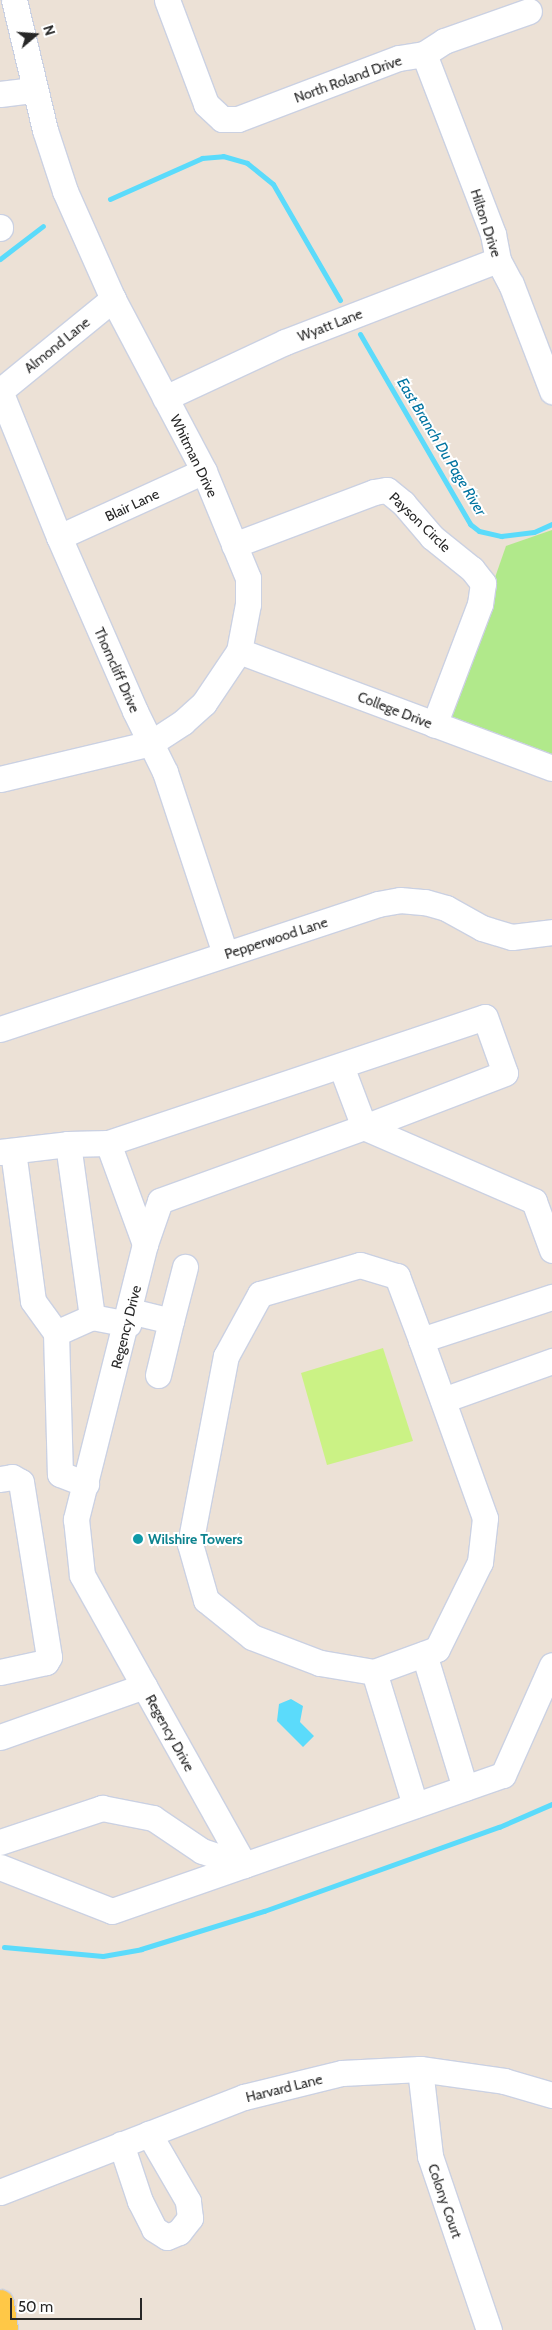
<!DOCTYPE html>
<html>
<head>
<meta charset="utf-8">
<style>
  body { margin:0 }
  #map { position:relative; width:552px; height:2330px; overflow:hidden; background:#ece1d6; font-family:Cabin,sans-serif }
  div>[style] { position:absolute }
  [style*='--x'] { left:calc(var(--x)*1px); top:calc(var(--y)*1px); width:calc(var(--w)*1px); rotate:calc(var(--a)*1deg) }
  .green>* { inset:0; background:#b1e98b }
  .pitch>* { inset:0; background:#cbf285 }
  .water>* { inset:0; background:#5bdbfb }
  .stream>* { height:5px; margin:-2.5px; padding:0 2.5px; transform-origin:2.5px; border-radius:2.5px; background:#5bdbfb }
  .roads { filter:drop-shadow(1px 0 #cbd1e2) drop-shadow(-1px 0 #cbd1e2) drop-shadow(0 1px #cbd1e2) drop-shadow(0 -1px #cbd1e2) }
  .minor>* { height:25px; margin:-12.5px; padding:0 12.5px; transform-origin:12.5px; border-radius:12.5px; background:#fff }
  .major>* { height:28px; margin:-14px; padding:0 14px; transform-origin:14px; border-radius:14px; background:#ffc847 }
  .dots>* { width:14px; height:14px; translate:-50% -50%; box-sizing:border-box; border:2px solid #fff; border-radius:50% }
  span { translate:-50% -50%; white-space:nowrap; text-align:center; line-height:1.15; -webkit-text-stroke:4px #fff; paint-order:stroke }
  .street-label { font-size:14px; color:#272727 }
  .culture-label { font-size:14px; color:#0d838f; font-weight:700 }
  .left { translate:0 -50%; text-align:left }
  .water-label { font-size:15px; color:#0074a1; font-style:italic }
  .north { position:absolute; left:10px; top:10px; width:50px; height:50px; -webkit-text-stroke:4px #fff; paint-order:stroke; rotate:72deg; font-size:14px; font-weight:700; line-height:20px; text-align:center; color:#272727 }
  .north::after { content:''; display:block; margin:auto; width:18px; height:22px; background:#272727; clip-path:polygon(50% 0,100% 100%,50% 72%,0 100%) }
  .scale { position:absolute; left:10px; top:2298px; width:132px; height:22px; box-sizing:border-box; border:2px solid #272727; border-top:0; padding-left:6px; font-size:15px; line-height:18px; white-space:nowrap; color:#272727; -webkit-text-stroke:4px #fff; paint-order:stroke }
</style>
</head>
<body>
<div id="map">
  <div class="green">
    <div style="clip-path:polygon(552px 530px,552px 772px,440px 735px,506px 546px)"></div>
  </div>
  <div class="pitch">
    <div style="clip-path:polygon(383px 1348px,413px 1441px,327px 1465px,301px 1373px)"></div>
  </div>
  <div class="water">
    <div style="clip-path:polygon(291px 1699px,303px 1706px,300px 1722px,314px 1736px,303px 1747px,277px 1721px,279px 1704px)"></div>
  </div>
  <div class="stream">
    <div style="--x:110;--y:199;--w:101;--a:-24"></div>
    <div style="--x:202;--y:158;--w:21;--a:-5"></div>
    <div style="--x:223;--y:156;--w:25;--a:16"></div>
    <div style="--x:247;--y:163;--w:33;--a:39"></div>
    <div style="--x:273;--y:184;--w:134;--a:60"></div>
    <div style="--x:0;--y:259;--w:54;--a:-37.5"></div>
    <div style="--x:360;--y:334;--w:220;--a:59.9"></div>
    <div style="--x:470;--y:524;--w:11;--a:38"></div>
    <div style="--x:479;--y:531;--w:23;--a:13"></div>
    <div style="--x:501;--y:536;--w:33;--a:-7"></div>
    <div style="--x:534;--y:532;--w:20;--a:-24"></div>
    <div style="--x:4;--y:1947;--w:99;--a:5.2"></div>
    <div style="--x:103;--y:1956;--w:39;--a:-10"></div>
    <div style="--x:141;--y:1949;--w:129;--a:-17.2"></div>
    <div style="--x:264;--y:1911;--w:250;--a:-19.7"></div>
    <div style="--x:499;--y:1827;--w:58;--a:-23.5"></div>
  </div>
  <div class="roads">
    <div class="minor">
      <div style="--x:167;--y:0;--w:111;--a:69.4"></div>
      <div style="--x:206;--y:104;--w:22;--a:43"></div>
      <div style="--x:222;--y:119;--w:16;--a:0"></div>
      <div style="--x:238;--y:119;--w:172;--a:-20.8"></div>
      <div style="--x:399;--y:58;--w:25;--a:-9"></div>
      <div style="--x:424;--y:54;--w:24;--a:-33"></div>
      <div style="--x:444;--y:41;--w:90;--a:-19.4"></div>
      <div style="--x:424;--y:54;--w:193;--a:69"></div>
      <div style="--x:493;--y:234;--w:26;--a:79"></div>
      <div style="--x:498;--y:260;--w:27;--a:62"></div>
      <div style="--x:511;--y:284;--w:115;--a:69"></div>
      <div style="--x:0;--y:94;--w:34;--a:-7"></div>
      <div style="--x:0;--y:227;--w:1;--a:90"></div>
      <div style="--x:0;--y:391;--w:157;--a:68"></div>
      <div style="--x:59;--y:537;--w:190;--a:66.4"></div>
      <div style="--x:135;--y:711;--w:68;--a:63.8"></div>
      <div style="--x:165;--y:772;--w:191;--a:71.7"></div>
      <div style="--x:0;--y:391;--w:146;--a:-39.2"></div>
      <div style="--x:165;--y:398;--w:132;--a:-25"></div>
      <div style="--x:285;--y:342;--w:228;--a:-21.1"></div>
      <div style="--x:59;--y:537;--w:159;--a:-24.5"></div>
      <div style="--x:234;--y:545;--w:150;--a:-20.7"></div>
      <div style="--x:374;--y:492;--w:13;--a:-9"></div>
      <div style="--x:387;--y:490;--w:21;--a:39"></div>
      <div style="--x:403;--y:503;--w:45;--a:49.5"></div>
      <div style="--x:432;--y:537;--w:51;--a:38.7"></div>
      <div style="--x:472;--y:569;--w:18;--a:52"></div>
      <div style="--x:483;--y:583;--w:21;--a:98"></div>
      <div style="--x:480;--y:604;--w:129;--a:110.8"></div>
      <div style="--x:239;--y:651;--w:334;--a:20.5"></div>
      <div style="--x:0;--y:779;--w:155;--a:-13.4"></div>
      <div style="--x:151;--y:743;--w:38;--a:-33"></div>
      <div style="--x:183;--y:722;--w:28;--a:-42"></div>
      <div style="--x:204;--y:703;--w:63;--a:-56.1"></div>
      <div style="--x:239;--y:651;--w:48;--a:-79.2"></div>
      <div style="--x:248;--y:604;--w:26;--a:-90"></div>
      <div style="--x:248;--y:578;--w:116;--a:-112.4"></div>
      <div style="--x:204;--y:471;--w:195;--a:-117.9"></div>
      <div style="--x:113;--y:299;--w:118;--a:-114"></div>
      <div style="--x:65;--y:191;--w:64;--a:-108.2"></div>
      <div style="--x:45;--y:130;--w:134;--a:-103.4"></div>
      <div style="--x:0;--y:1029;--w:398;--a:-18.3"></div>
      <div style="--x:378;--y:904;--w:22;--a:-10"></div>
      <div style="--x:400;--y:900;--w:25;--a:5"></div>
      <div style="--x:425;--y:902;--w:22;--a:16"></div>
      <div style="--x:446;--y:908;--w:41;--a:29.1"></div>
      <div style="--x:482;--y:928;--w:31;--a:17"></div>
      <div style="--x:512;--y:937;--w:40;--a:-7.1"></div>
      <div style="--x:108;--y:1143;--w:108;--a:69.9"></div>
      <div style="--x:68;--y:1144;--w:40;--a:-1.4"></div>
      <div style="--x:108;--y:1143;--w:397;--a:-18.5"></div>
      <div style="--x:485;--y:1017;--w:59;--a:70.3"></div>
      <div style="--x:505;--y:1073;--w:151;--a:159"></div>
      <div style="--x:364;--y:1127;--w:65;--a:-110.7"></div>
      <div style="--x:13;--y:1151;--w:151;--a:82.4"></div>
      <div style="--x:33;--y:1301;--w:39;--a:54"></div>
      <div style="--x:56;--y:1333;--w:39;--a:-24"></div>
      <div style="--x:0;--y:1152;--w:68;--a:-6.7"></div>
      <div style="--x:68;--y:1144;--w:175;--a:82.1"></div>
      <div style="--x:92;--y:1317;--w:37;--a:11"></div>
      <div style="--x:552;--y:1250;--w:52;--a:-110.2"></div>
      <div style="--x:534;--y:1201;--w:185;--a:-156.5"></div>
      <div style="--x:364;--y:1127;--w:217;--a:160.1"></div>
      <div style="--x:160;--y:1201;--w:46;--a:109.2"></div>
      <div style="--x:145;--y:1244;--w:284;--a:104.1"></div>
      <div style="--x:76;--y:1519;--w:56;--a:83.9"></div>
      <div style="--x:82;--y:1575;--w:332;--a:60.8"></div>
      <div style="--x:244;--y:1865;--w:274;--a:-19.2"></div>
      <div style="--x:503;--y:1775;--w:120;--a:-66"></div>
      <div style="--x:130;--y:1311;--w:42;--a:13.7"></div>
      <div style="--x:171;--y:1321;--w:56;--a:-75.5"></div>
      <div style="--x:56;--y:1333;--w:141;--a:88.4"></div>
      <div style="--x:60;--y:1474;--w:28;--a:21"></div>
      <div style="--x:158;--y:1375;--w:56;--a:-76.5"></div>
      <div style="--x:443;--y:1400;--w:116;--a:-19.7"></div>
      <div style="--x:0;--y:1479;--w:12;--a:-9"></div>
      <div style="--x:12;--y:1477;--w:10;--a:29"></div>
      <div style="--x:21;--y:1482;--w:177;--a:80.9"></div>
      <div style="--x:49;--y:1657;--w:6;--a:121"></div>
      <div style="--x:46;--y:1662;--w:47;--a:167.7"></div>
      <div style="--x:424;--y:1654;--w:140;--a:73"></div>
      <div style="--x:374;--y:1672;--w:67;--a:-20.1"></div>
      <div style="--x:437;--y:1649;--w:97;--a:-63.7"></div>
      <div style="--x:480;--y:1562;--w:44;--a:-83.5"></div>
      <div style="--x:485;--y:1518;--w:189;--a:-109.8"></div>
      <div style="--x:0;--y:1737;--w:153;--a:-19.5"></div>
      <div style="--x:415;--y:1805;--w:139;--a:-107.1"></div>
      <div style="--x:374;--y:1672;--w:55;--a:-170.5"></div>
      <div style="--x:320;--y:1663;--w:73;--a:-159.1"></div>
      <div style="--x:252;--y:1637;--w:59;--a:-141.2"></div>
      <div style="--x:206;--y:1600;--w:58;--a:-105.9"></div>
      <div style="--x:190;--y:1544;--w:191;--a:-79.2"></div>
      <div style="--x:226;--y:1356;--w:71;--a:-61.3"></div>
      <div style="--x:260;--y:1294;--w:104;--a:-16.2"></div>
      <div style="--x:360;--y:1265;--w:39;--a:17"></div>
      <div style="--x:397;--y:1276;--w:68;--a:69.4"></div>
      <div style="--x:421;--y:1340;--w:138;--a:-18.2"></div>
      <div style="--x:0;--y:1842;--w:108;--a:-18.4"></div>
      <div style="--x:102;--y:1808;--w:52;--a:11.1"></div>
      <div style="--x:153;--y:1818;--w:59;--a:34"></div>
      <div style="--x:202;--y:1851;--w:44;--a:18.4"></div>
      <div style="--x:0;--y:1867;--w:120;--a:21.4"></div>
      <div style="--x:112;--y:1911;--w:140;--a:-19.2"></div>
      <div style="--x:420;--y:2069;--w:88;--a:83.4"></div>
      <div style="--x:430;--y:2156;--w:184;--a:71.3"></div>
      <div style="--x:121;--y:2144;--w:60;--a:71.6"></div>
      <div style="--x:140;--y:2201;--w:31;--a:63"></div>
      <div style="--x:154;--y:2229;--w:15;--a:32"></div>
      <div style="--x:167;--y:2237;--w:13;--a:-23"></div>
      <div style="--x:179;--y:2232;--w:18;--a:-52"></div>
      <div style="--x:190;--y:2218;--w:17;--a:-97"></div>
      <div style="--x:188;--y:2201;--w:78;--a:-120.2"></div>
      <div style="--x:0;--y:2192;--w:262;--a:-21.3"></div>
      <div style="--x:244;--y:2097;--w:101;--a:-13.8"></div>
      <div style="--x:342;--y:2073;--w:78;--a:-2.9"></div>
      <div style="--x:420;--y:2069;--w:85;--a:8.1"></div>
      <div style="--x:504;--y:2081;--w:50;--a:16.3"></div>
    </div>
    <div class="major">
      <div style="--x:0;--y:2304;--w:26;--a:81"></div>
    </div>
  </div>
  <div class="dots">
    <div style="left:138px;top:1539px;background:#0f9aa8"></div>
  </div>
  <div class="street-label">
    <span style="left:348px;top:79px;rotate:-20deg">North Roland Drive</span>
    <span style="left:486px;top:223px;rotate:72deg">Hilton Drive</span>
    <span style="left:330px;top:325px;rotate:-21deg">Wyatt Lane</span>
    <span style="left:57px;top:345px;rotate:-39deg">Almond Lane</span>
    <span style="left:194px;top:456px;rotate:64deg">Whitman Drive</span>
    <span style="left:132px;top:505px;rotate:-25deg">Blair Lane</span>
    <span style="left:420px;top:522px;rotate:44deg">Payson Circle</span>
    <span style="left:117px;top:670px;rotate:66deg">Thorncliff Drive</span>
    <span style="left:395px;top:710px;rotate:21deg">College Drive</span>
    <span style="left:276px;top:938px;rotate:-18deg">Pepperwood Lane</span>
    <span style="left:126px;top:1327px;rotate:-76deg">Regency Drive</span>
    <span style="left:170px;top:1733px;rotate:61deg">Regency Drive</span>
    <span style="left:284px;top:2088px;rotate:-14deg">Harvard Lane</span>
    <span style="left:445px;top:2201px;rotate:71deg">Colony Court</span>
  </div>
  <div class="culture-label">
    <span class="left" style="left:148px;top:1539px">Wilshire Towers</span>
  </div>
  <div class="water-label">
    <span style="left:441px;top:447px;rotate:59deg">East Branch Du Page River</span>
  </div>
  <div class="north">N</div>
  <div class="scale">50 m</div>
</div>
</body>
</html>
